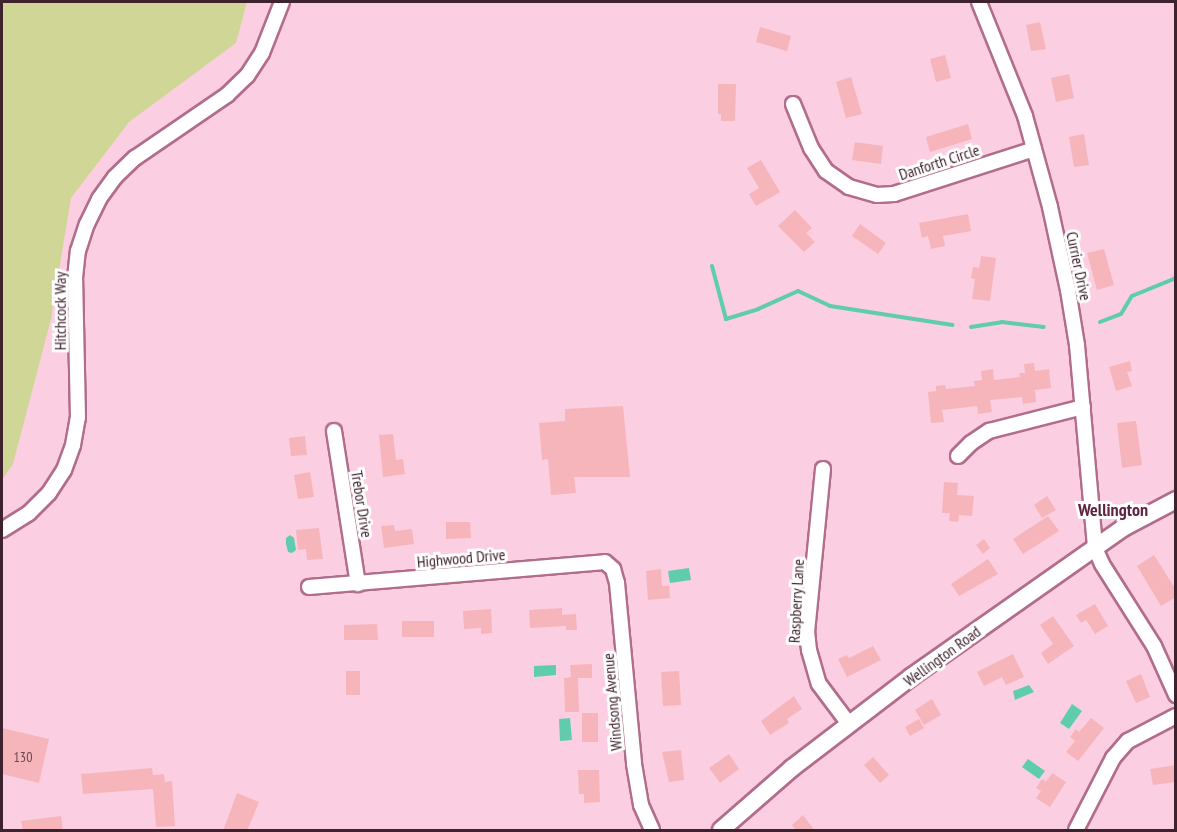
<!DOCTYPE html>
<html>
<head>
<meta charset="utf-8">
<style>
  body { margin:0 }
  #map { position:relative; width:1177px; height:832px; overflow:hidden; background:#fccee1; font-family:"PT Sans Narrow",sans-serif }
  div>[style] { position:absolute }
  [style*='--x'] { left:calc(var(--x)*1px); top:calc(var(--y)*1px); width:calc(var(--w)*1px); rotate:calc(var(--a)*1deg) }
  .green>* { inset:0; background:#d0d695 }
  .water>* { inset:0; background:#5fccad }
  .stream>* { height:4px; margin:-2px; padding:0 2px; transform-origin:2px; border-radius:2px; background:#5fccad }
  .building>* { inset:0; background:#f6b5bb }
  .roads { filter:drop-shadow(2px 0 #b16d8b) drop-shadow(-2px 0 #b16d8b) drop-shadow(0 2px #b16d8b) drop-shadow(0 -2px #b16d8b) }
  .minor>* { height:14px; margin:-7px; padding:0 7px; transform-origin:7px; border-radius:7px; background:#fff }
  .major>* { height:16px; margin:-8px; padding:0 8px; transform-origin:8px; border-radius:8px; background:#fff }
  span { translate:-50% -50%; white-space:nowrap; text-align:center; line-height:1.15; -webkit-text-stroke:6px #fefefe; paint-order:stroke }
  .number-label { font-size:14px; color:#6c4751 }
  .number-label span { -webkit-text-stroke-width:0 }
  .street-label { font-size:16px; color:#3e222e }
  .neighbourhood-label { font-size:18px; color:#5f2240; font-weight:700 }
  .frame { position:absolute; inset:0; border:3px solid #3e222e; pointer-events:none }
</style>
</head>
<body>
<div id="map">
  <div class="green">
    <div style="clip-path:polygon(2px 2px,247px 2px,236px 43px,129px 122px,71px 198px,51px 319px,13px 464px,2px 480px)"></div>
  </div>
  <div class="water">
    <div style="clip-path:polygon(290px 535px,294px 538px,296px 550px,292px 553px,288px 552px,286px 544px,286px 538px)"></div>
    <div style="clip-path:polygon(689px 568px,691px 580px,670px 583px,668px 571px)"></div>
    <div style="clip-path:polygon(556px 665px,556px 675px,534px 677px,534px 666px)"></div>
    <div style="clip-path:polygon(1029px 685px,1034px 692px,1015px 700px,1013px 691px)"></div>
    <div style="clip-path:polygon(1072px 704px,1082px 711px,1069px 729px,1060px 723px)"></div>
    <div style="clip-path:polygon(570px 718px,572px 740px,560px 741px,559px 719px)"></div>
    <div style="clip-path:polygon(1028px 759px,1045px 771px,1039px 779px,1022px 767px)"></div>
  </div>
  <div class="stream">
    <div style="--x:712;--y:266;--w:55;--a:75.2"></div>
    <div style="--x:726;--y:319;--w:34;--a:-17"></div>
    <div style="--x:758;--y:309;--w:44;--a:-24.2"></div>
    <div style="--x:798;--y:291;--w:35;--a:25"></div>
    <div style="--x:830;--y:306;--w:124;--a:8.8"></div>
    <div style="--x:1100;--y:322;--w:22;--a:-21"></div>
    <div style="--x:1121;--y:314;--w:21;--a:-59"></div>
    <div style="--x:1132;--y:296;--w:48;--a:-22.2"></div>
    <div style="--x:971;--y:327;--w:31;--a:-9"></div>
    <div style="--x:1002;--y:322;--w:42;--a:6.8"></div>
  </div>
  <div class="building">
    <div style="clip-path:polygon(1040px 22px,1046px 49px,1031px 51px,1026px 25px)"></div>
    <div style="clip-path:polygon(760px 27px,791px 36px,787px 51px,756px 42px)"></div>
    <div style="clip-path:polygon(945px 55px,951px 78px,936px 82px,930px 59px)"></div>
    <div style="clip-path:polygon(1069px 74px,1074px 98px,1056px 102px,1051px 78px)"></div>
    <div style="clip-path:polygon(851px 77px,862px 114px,846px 118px,836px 82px)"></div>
    <div style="clip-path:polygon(718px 84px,736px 84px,735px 121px,721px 121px,721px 114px,718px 114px)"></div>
    <div style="clip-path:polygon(968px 124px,972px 139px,930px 152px,926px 137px)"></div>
    <div style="clip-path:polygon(1084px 134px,1089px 165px,1074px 167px,1069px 137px)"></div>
    <div style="clip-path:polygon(855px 142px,883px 146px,881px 164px,852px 160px)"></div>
    <div style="clip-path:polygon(761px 160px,780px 192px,756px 206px,749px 194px,759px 188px,747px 168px)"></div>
    <div style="clip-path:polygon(795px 210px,812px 228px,806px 233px,815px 242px,804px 252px,778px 226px)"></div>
    <div style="clip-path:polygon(968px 214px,971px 231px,943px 236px,945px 246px,931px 249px,928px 236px,922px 238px,919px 223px)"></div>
    <div style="clip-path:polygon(860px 224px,886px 243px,878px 254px,852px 236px)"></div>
    <div style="clip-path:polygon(1104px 249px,1114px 285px,1097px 290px,1087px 253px)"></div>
    <div style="clip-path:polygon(981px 256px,996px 258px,990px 301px,972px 299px,975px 279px,971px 278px,973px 267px,979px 268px)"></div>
    <div style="clip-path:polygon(1130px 361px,1132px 371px,1127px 372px,1132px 386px,1116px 391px,1109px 367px)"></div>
    <div style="clip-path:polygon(1034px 363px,1035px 371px,1049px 369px,1051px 388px,1035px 390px,1036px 402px,1023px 404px,1022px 397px,990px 400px,992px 412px,978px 414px,977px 406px,942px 410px,944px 422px,931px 423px,928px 392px,936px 391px,936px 386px,945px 385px,946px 389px,975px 386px,974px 381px,982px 380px,981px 371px,993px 369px,994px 380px,1020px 377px,1019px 373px,1025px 373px,1024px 364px)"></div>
    <div style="clip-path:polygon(623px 406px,630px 477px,574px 477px,576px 493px,551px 495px,548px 459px,542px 460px,539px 423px,565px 421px,565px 409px)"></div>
    <div style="clip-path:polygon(1136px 421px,1142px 465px,1122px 468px,1117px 423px)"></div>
    <div style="clip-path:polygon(393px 434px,396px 460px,403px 459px,405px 474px,383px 477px,379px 435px)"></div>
    <div style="clip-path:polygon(305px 436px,307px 455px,291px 456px,289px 438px)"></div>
    <div style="clip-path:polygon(310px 472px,314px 497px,298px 499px,294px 475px)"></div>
    <div style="clip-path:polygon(944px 482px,958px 483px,957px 495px,974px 496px,972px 516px,959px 515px,958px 522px,949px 521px,950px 513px,942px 513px)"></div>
    <div style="clip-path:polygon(1047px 496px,1056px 510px,1042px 518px,1034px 505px)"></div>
    <div style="clip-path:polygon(1048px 516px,1059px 531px,1023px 554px,1013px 539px)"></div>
    <div style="clip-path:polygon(446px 522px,470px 522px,471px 538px,446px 539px)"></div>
    <div style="clip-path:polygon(394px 525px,395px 531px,412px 529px,414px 544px,384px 548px,381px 526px)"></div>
    <div style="clip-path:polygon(319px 528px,323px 559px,307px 560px,306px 549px,298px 550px,296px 530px)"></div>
    <div style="clip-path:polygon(984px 539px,990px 548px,983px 554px,976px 545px)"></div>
    <div style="clip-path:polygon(1154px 555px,1176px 590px,1176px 597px,1161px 606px,1137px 566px)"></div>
    <div style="clip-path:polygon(988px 559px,998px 574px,959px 596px,951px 584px)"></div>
    <div style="clip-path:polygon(661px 569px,662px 586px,669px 586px,670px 598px,648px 600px,646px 571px)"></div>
    <div style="clip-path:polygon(1095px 604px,1108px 626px,1095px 634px,1086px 620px,1081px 623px,1076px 615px)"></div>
    <div style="clip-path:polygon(562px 608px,562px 615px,576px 614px,577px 630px,566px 630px,566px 626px,530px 628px,529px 610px)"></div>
    <div style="clip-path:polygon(491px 609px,492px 633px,481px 634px,481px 628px,464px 629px,463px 611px)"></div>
    <div style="clip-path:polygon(1053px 616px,1074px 646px,1048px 664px,1041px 653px,1053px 644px,1040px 625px)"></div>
    <div style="clip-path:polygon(402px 621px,434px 621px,434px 637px,402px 637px)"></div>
    <div style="clip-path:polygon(377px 624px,378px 640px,344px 640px,344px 625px)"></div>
    <div style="clip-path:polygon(873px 646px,881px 660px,847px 677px,838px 659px,847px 655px,849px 658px)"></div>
    <div style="clip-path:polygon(1013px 654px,1024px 677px,1006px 685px,1002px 677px,984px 686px,977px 672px)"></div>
    <div style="clip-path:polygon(592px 664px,592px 678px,578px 678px,579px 712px,565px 712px,564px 678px,571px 677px,570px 665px)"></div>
    <div style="clip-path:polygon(346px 671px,360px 671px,360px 695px,346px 695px)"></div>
    <div style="clip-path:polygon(679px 671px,681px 705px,663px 706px,661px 672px)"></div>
    <div style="clip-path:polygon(1141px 674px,1150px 697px,1136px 703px,1126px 681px)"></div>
    <div style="clip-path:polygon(794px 696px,802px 709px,787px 719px,789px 723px,770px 735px,761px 721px)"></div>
    <div style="clip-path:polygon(932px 699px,941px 715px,924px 725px,915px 710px)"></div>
    <div style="clip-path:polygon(582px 713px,598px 713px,598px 742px,582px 742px)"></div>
    <div style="clip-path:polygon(1091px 718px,1104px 728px,1078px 761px,1066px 752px,1075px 741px,1070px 737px,1076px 729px,1079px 732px)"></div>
    <div style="clip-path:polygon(919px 719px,924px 728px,910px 736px,905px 727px)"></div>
    <div style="clip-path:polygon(2px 728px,49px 739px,39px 783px,2px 774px)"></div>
    <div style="clip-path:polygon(681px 750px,684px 780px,669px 782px,662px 752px)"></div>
    <div style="clip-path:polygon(729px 754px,739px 769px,720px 783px,709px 768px)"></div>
    <div style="clip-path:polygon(873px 757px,889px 775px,880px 783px,864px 765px)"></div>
    <div style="clip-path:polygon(1176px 765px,1176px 782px,1153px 785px,1150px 769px)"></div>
    <div style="clip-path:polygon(152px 768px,153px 775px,164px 774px,165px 782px,172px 781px,175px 826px,156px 827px,153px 789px,83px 794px,81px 774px)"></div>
    <div style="clip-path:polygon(578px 770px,599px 770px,600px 802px,584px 803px,584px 794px,579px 794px)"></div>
    <div style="clip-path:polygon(1052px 773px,1066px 782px,1050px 807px,1036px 798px,1041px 791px,1036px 788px,1042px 779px,1046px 782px)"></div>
    <div style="clip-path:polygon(237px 793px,259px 802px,247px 831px,223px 831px)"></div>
    <div style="clip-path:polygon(803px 815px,815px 831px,796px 831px,792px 825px)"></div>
    <div style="clip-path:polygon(61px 816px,63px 831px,23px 831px,21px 821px)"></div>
  </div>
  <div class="roads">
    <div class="minor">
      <div style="--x:979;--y:2;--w:123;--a:68"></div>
      <div style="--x:1025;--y:116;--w:94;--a:74.6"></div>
      <div style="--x:1050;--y:207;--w:85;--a:77.8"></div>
      <div style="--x:1068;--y:290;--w:56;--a:80.7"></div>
      <div style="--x:1077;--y:345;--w:204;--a:84.9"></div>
      <div style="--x:1095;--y:548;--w:17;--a:66"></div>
      <div style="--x:1102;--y:564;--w:97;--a:57.6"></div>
      <div style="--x:1154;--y:646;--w:54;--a:65.8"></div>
      <div style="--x:793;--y:104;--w:48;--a:67.8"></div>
      <div style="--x:811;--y:148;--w:27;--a:57"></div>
      <div style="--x:826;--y:171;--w:28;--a:35"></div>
      <div style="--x:849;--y:187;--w:29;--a:16"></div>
      <div style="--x:877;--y:195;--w:17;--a:-3"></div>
      <div style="--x:894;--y:194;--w:147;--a:-17.8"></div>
      <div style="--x:334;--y:431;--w:155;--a:81.1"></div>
      <div style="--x:958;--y:456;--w:18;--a:-45"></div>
      <div style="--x:971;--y:443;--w:22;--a:-34"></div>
      <div style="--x:989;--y:431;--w:97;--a:-14.3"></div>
      <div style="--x:823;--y:469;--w:163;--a:95.6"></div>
      <div style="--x:807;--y:631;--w:19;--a:84"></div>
      <div style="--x:809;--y:650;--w:35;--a:74"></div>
      <div style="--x:819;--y:684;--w:50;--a:53.1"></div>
      <div style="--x:2;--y:530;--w:32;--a:-32"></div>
      <div style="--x:29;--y:513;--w:28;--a:-45"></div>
      <div style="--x:49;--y:493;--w:27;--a:-57"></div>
      <div style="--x:64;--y:470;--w:27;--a:-70"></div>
      <div style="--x:73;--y:445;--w:27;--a:-80"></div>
      <div style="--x:78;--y:418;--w:140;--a:-91.2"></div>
      <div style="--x:75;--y:278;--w:27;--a:-84"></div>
      <div style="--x:78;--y:251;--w:28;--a:-72"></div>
      <div style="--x:87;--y:224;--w:28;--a:-64"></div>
      <div style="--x:99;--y:199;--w:27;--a:-54"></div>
      <div style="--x:115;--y:177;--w:28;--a:-44"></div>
      <div style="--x:135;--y:158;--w:112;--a:-34.4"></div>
      <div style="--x:227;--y:95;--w:28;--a:-44"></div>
      <div style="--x:247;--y:76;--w:27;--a:-57"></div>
      <div style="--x:262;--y:53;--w:55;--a:-68.6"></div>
      <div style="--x:309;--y:587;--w:297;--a:-4.8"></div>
      <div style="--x:605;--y:562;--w:11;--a:41"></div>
      <div style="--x:613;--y:569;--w:15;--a:74"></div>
      <div style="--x:617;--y:583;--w:182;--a:84.6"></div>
      <div style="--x:634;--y:764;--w:42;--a:80.3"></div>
      <div style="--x:641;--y:805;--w:27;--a:66"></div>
      <div style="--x:1076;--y:830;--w:81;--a:-62.8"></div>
      <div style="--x:1113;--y:758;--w:23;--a:-49"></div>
      <div style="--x:1128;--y:741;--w:54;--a:-27.5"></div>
    </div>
    <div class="major">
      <div style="--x:721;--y:830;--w:94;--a:-41.1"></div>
      <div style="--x:792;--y:768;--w:150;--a:-37.4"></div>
      <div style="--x:911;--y:677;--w:259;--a:-35.1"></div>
      <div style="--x:1123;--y:528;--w:60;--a:-27.8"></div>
    </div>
  </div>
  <div class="number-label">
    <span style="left:23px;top:757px">130</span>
  </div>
  <div class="street-label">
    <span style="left:939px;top:162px;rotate:-18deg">Danforth Circle</span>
    <span style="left:1079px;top:266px;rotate:78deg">Currier Drive</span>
    <span style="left:60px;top:311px;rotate:-90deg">Hitchcock Way</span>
    <span style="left:362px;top:504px;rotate:81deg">Trebor Drive</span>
    <span style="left:461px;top:558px;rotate:-5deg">Highwood Drive</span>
    <span style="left:796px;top:601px;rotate:-87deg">Raspberry Lane</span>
    <span style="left:942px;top:656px;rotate:-36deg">Wellington Road</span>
    <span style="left:612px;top:702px;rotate:-95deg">Windsong Avenue</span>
  </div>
  <div class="neighbourhood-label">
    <span style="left:1113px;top:510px">Wellington</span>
  </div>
  <div class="frame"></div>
</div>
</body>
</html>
